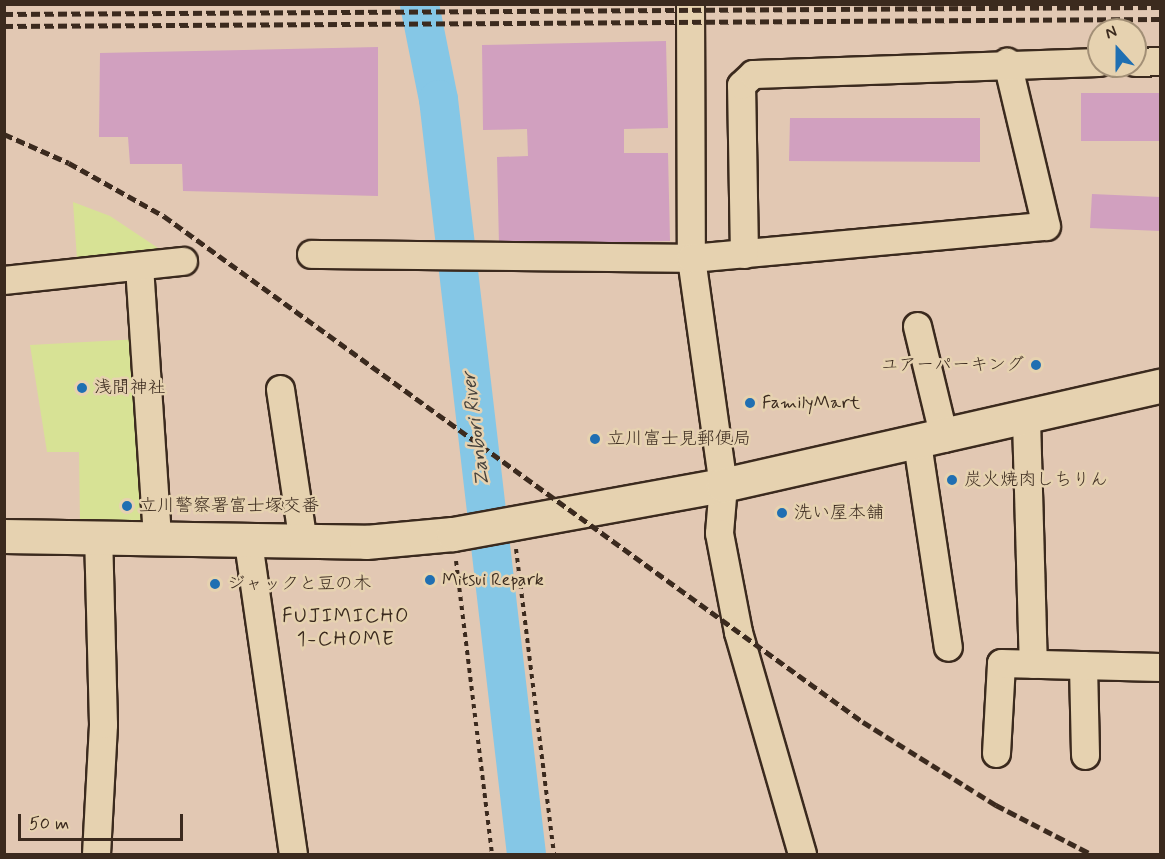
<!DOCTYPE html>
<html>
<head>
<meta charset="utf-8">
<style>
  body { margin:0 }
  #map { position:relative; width:1165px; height:859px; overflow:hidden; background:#e2c8b3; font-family:Mynerve,"Klee One",sans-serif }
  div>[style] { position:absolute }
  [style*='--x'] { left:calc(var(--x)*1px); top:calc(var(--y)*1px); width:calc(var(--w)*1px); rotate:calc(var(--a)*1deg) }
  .green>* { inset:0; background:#d7e295 }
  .river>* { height:39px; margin:-19.5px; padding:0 19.5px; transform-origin:19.5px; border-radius:19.5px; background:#85c7e6 }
  .building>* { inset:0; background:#d1a0bf }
  .path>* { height:4px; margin-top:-2px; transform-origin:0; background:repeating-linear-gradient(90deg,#3b2a1e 0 4.5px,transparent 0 9px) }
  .roads { filter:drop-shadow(2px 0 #3b2a1e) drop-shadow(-2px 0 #3b2a1e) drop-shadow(0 2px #3b2a1e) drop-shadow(0 -2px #3b2a1e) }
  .minor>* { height:27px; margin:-13.5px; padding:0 13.5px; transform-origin:13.5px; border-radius:13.5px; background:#e6d2b0 }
  .major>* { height:33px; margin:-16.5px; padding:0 16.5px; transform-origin:16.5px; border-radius:16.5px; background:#e6d2b0 }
  .rail>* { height:4.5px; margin-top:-2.25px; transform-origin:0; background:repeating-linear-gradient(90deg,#3b2a1e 0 9px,transparent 0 13.5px) }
  .dots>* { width:16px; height:16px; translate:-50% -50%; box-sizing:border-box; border:3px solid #e6d2b0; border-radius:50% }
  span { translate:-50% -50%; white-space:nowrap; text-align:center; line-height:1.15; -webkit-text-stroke:5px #e6d2b0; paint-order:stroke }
  .poi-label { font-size:18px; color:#3b2a1e }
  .right { translate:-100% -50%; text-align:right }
  .left { translate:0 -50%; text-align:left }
  .water-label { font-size:20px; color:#46423c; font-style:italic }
  .neighbourhood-label { font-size:20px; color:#3b2a1e; letter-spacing:1.5px }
  .frame { position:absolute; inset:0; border:6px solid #3b2a1e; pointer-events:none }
  .north { position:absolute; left:1087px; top:18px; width:60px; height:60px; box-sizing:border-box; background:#e6d2b0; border:2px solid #a28f76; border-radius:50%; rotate:339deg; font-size:16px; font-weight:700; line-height:24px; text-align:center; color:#3b2a1e }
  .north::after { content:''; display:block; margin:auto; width:21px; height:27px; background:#1f6fb2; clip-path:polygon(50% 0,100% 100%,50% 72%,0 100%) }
  .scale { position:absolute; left:18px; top:814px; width:165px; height:27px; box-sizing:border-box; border:3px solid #3b2a1e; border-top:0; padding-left:8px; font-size:18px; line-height:21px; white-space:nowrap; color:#3b2a1e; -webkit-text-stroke:4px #e6d2b0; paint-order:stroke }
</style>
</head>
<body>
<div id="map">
  <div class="green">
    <div style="clip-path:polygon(73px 202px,110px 216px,161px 250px,77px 259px)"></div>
    <div style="clip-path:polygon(140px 339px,145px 524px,80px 523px,79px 452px,47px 452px,30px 345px)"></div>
  </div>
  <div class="river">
    <div style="--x:419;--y:4;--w:97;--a:78.7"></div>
    <div style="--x:438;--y:99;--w:760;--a:83.35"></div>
  </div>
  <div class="building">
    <div style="clip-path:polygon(666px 41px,668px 128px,624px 129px,624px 153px,668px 153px,670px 241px,499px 245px,497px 157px,528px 156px,527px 129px,483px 130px,482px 45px)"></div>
    <div style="clip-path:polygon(378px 47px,378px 196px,183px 191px,182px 164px,130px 164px,128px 137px,99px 137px,100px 53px)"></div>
    <div style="clip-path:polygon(1081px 93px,1160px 93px,1160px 141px,1081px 141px)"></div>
    <div style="clip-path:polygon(790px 118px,980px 118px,980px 162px,789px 161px)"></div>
    <div style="clip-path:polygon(1092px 194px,1160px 197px,1160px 231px,1090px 228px)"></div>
  </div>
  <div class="path">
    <div style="--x:516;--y:549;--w:307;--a:82.9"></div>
    <div style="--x:456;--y:561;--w:295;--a:83"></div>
  </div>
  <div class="roads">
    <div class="minor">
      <div style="--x:690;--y:4;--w:254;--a:89.8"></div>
      <div style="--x:691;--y:258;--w:229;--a:82"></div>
      <div style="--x:723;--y:485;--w:48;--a:94.8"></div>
      <div style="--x:719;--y:533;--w:101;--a:79.1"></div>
      <div style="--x:738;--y:632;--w:231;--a:73.9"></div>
      <div style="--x:1135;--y:62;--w:25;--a:-2"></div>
      <div style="--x:311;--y:254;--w:380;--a:0.6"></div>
      <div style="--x:691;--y:258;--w:356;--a:-5.2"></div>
      <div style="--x:1046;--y:226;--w:169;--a:-103.4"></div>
      <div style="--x:744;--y:254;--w:169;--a:-91"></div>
      <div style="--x:741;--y:85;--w:16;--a:-43"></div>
      <div style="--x:753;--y:74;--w:346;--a:-2"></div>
      <div style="--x:139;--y:266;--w:275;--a:86.2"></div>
      <div style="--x:4;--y:280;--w:180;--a:-6.1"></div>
      <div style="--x:917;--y:326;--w:115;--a:76.4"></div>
      <div style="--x:280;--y:389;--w:155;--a:81.5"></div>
      <div style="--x:1026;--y:419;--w:245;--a:88.4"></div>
      <div style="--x:917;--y:443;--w:206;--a:81.4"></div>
      <div style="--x:248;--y:542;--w:315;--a:81.8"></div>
      <div style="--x:1083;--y:665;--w:90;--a:88.7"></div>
      <div style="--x:996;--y:753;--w:90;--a:-86.8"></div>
      <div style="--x:1001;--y:663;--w:159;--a:1.4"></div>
      <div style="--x:96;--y:854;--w:130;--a:-86.9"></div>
      <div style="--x:103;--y:724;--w:185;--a:-91.5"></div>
    </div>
    <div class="major">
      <div style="--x:4;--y:536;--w:362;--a:0.9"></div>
      <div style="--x:366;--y:542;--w:87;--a:-5.3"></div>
      <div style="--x:453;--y:534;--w:274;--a:-10.3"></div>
      <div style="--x:723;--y:485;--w:448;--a:-12.8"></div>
    </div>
  </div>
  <div class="rail">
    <div style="--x:4;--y:14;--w:1156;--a:-0.35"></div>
    <div style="--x:4;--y:26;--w:1156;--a:-0.35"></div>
    <div style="--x:4;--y:134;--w:71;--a:24"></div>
    <div style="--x:69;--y:163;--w:109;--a:29.2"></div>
    <div style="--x:164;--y:216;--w:863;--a:35.9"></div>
    <div style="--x:863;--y:722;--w:157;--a:32"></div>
    <div style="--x:996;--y:805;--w:107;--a:27.3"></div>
  </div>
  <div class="dots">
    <div style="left:1036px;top:365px;background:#1f6fb2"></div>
    <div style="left:82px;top:388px;background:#1f6fb2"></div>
    <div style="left:750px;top:403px;background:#1f6fb2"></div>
    <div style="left:595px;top:439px;background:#1f6fb2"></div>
    <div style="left:952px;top:480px;background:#1f6fb2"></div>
    <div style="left:127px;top:506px;background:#1f6fb2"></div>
    <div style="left:782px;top:513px;background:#1f6fb2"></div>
    <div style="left:430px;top:580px;background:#1f6fb2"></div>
    <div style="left:215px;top:584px;background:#1f6fb2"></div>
  </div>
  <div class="poi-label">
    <span class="right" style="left:1024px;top:365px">ユアーパーキング</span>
    <span class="left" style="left:94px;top:388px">浅間神社</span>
    <span class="left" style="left:762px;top:403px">FamilyMart</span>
    <span class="left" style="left:607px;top:439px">立川富士見郵便局</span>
    <span class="left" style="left:964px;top:480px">炭火焼肉しちりん</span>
    <span class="left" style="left:139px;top:506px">立川警察署富士塚交番</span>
    <span class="left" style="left:794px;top:513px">洗い屋本舗</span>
    <span class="left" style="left:442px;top:580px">Mitsui Repark</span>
    <span class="left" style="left:227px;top:584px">ジャックと豆の木</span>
  </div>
  <div class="water-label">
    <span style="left:476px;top:429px;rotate:-97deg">Zanbori River</span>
  </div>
  <div class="neighbourhood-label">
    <span style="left:346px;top:628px">FUJIMICHO<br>1-CHOME</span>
  </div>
  <div class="frame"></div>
  <div class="north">N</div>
  <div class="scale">50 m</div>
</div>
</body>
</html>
